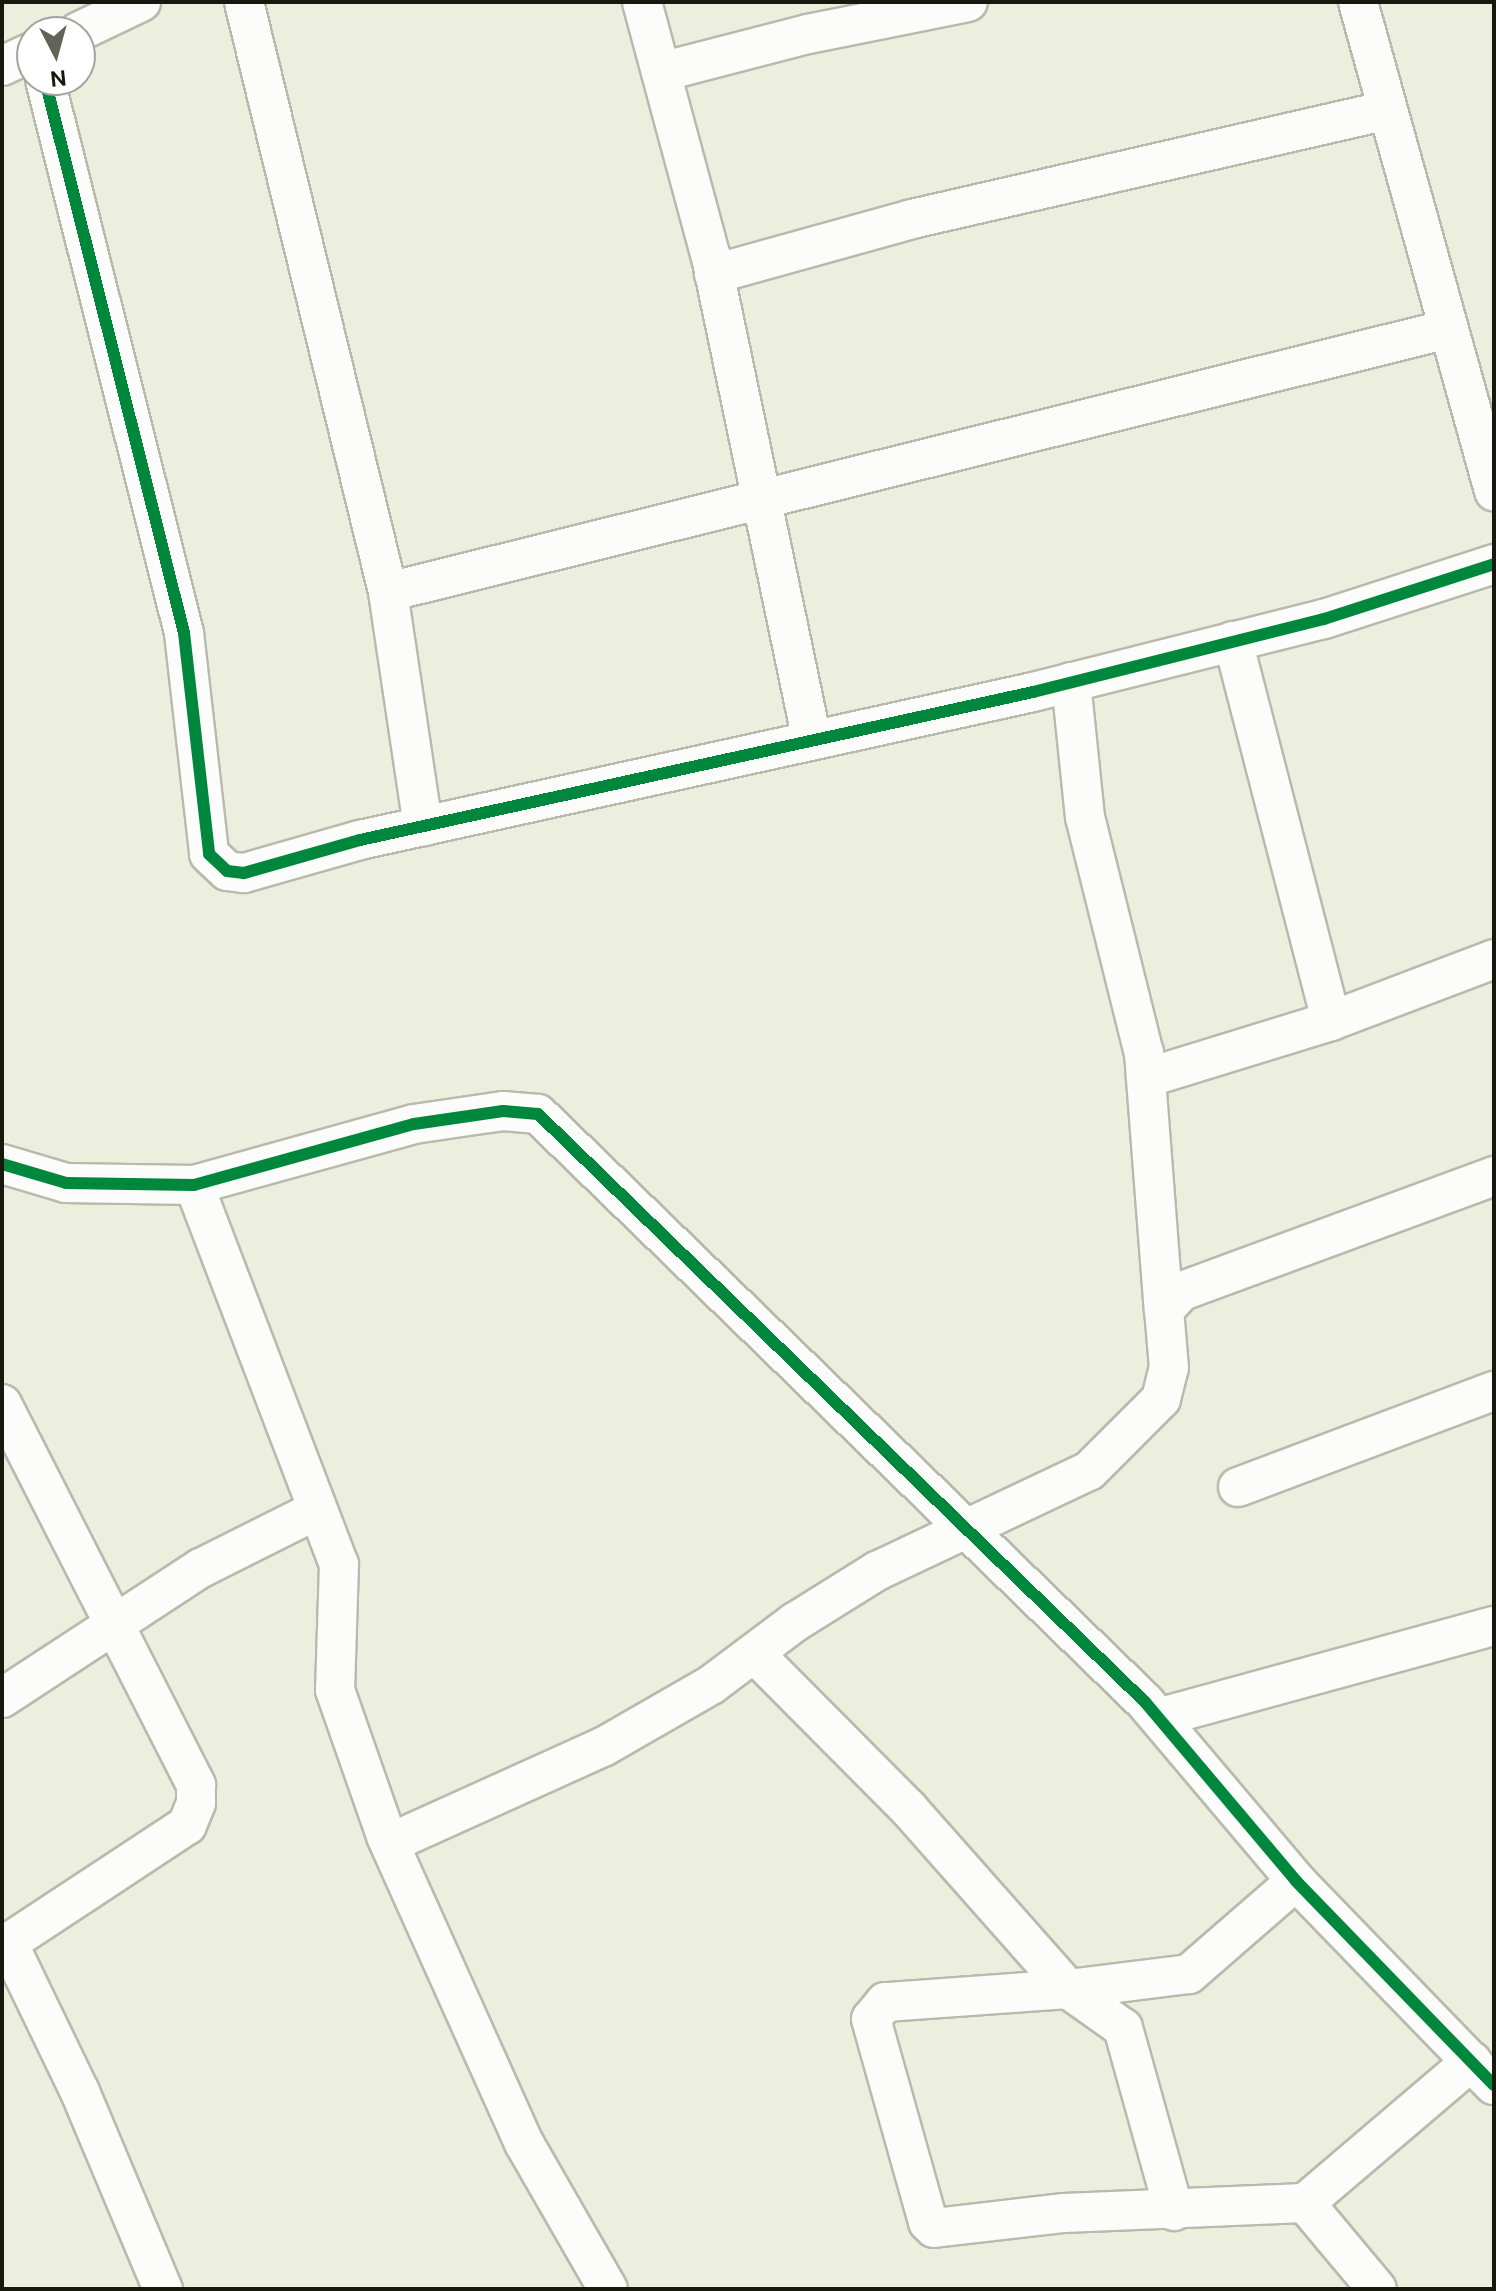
<!DOCTYPE html>
<html>
<head>
<meta charset="utf-8">
<style>
  body { margin:0 }
  #map { position:relative; width:1496px; height:2291px; overflow:hidden; background:#eceede; font-family:"DM Sans",sans-serif }
  div>[style] { position:absolute }
  [style*='--x'] { left:calc(var(--x)*1px); top:calc(var(--y)*1px); width:calc(var(--w)*1px); rotate:calc(var(--a)*1deg) }
  .roads { filter:drop-shadow(2px 0 #b8baad) drop-shadow(-2px 0 #b8baad) drop-shadow(0 2px #b8baad) drop-shadow(0 -2px #b8baad) }
  .street>* { height:38px; margin:-19px; padding:0 19px; transform-origin:19px; border-radius:19px; background:#fcfcfa }
  .cycleway>* { height:12px; margin:-6px; padding:0 6px; transform-origin:6px; border-radius:6px; background:#00873e }
  span { translate:-50% -50%; white-space:nowrap; text-align:center; line-height:1.15; -webkit-text-stroke:8px #fff; paint-order:stroke }
  .frame { position:absolute; inset:0; border:4px solid #17190e; pointer-events:none }
  .north { position:absolute; left:16px; top:16px; width:80px; height:80px; box-sizing:border-box; background:#fff; border:2px solid #a2a39f; border-radius:50%; rotate:174deg; font-size:22px; font-weight:700; line-height:32px; text-align:center; color:#17190e }
  .north::after { content:''; display:block; margin:auto; width:28px; height:36px; background:#626457; clip-path:polygon(50% 0,100% 100%,50% 72%,0 100%) }
</style>
</head>
<body>
<div id="map">
  <div class="roads">
    <div class="street">
      <div style="--x:244;--y:2;--w:607;--a:76.28"></div>
      <div style="--x:388;--y:592;--w:237;--a:81.5"></div>
      <div style="--x:642;--y:2;--w:264;--a:74.9"></div>
      <div style="--x:711;--y:257;--w:493;--a:78.2"></div>
      <div style="--x:1358;--y:2;--w:508;--a:74.46"></div>
      <div style="--x:78;--y:32;--w:70;--a:-25.5"></div>
      <div style="--x:2;--y:66;--w:33;--a:-25"></div>
      <div style="--x:661;--y:72;--w:152;--a:-14.5"></div>
      <div style="--x:808;--y:34;--w:163;--a:-11.3"></div>
      <div style="--x:45;--y:80;--w:570;--a:75.89"></div>
      <div style="--x:184;--y:633;--w:222;--a:83.5"></div>
      <div style="--x:209;--y:854;--w:25;--a:43"></div>
      <div style="--x:227;--y:871;--w:17;--a:7"></div>
      <div style="--x:244;--y:873;--w:121;--a:-15.9"></div>
      <div style="--x:360;--y:840;--w:689;--a:-12.4"></div>
      <div style="--x:1033;--y:692;--w:300;--a:-14.1"></div>
      <div style="--x:1324;--y:619;--w:179;--a:-17.9"></div>
      <div style="--x:714;--y:274;--w:205;--a:-15.5"></div>
      <div style="--x:912;--y:219;--w:487;--a:-12.9"></div>
      <div style="--x:388;--y:592;--w:1092;--a:-13.93"></div>
      <div style="--x:1233;--y:641;--w:392;--a:75.5"></div>
      <div style="--x:1071;--y:682;--w:136;--a:84.1"></div>
      <div style="--x:1085;--y:817;--w:243;--a:76"></div>
      <div style="--x:1144;--y:1053;--w:258;--a:85.6"></div>
      <div style="--x:1146;--y:1078;--w:194;--a:-17.1"></div>
      <div style="--x:1331;--y:1021;--w:174;--a:-20.8"></div>
      <div style="--x:2;--y:1164;--w:67;--a:16.5"></div>
      <div style="--x:66;--y:1183;--w:128;--a:0.9"></div>
      <div style="--x:194;--y:1185;--w:228;--a:-15.5"></div>
      <div style="--x:414;--y:1124;--w:90;--a:-8.3"></div>
      <div style="--x:503;--y:1111;--w:35;--a:5"></div>
      <div style="--x:538;--y:1114;--w:845;--a:44.09"></div>
      <div style="--x:1145;--y:1702;--w:234;--a:49.8"></div>
      <div style="--x:1296;--y:1881;--w:284;--a:45.9"></div>
      <div style="--x:194;--y:1185;--w:406;--a:69.1"></div>
      <div style="--x:339;--y:1564;--w:126;--a:91.8"></div>
      <div style="--x:335;--y:1690;--w:155;--a:70.7"></div>
      <div style="--x:386;--y:1836;--w:337;--a:65.8"></div>
      <div style="--x:524;--y:2143;--w:168;--a:60.1"></div>
      <div style="--x:2;--y:1404;--w:428;--a:63"></div>
      <div style="--x:196;--y:1785;--w:18;--a:90"></div>
      <div style="--x:196;--y:1803;--w:24;--a:112"></div>
      <div style="--x:187;--y:1825;--w:222;--a:146.6"></div>
      <div style="--x:1238;--y:1487;--w:273;--a:-20.6"></div>
      <div style="--x:754;--y:1653;--w:218;--a:45.2"></div>
      <div style="--x:908;--y:1808;--w:242;--a:48.5"></div>
      <div style="--x:1068;--y:1989;--w:67;--a:35.3"></div>
      <div style="--x:1123;--y:2028;--w:190;--a:74.4"></div>
      <div style="--x:2;--y:1698;--w:238;--a:-33.2"></div>
      <div style="--x:201;--y:1568;--w:130;--a:-26.6"></div>
      <div style="--x:1161;--y:1717;--w:345;--a:-15.3"></div>
      <div style="--x:390;--y:1843;--w:234;--a:-24.3"></div>
      <div style="--x:603;--y:1747;--w:125;--a:-29.9"></div>
      <div style="--x:711;--y:1685;--w:105;--a:-36.9"></div>
      <div style="--x:795;--y:1622;--w:97;--a:-31.9"></div>
      <div style="--x:877;--y:1571;--w:234;--a:-25.3"></div>
      <div style="--x:1089;--y:1471;--w:102;--a:-45"></div>
      <div style="--x:1161;--y:1399;--w:32;--a:-76"></div>
      <div style="--x:1169;--y:1368;--w:58;--a:-94.9"></div>
      <div style="--x:1164;--y:1310;--w:26;--a:-47"></div>
      <div style="--x:1182;--y:1291;--w:333;--a:-20.2"></div>
      <div style="--x:1296;--y:1881;--w:142;--a:139"></div>
      <div style="--x:1189;--y:1974;--w:122;--a:172.9"></div>
      <div style="--x:1068;--y:1989;--w:183;--a:175.9"></div>
      <div style="--x:885;--y:2002;--w:22;--a:129"></div>
      <div style="--x:871;--y:2019;--w:211;--a:74.3"></div>
      <div style="--x:928;--y:2222;--w:8;--a:45"></div>
      <div style="--x:934;--y:2228;--w:131;--a:-6.6"></div>
      <div style="--x:1064;--y:2213;--w:241;--a:-2.4"></div>
      <div style="--x:1305;--y:2203;--w:112;--a:50.1"></div>
      <div style="--x:8;--y:1943;--w:165;--a:64.2"></div>
      <div style="--x:80;--y:2092;--w:214;--a:67.2"></div>
      <div style="--x:1305;--y:2203;--w:219;--a:-40.4"></div>
    </div>
  </div>
  <div class="cycleway">
    <div style="--x:45;--y:80;--w:570;--a:75.89"></div>
    <div style="--x:184;--y:633;--w:222;--a:83.5"></div>
    <div style="--x:209;--y:854;--w:25;--a:43"></div>
    <div style="--x:227;--y:871;--w:17;--a:7"></div>
    <div style="--x:244;--y:873;--w:121;--a:-15.9"></div>
    <div style="--x:360;--y:840;--w:689;--a:-12.4"></div>
    <div style="--x:1033;--y:692;--w:300;--a:-14.1"></div>
    <div style="--x:1324;--y:619;--w:179;--a:-17.9"></div>
    <div style="--x:2;--y:1164;--w:67;--a:16.5"></div>
    <div style="--x:66;--y:1183;--w:128;--a:0.9"></div>
    <div style="--x:194;--y:1185;--w:228;--a:-15.5"></div>
    <div style="--x:414;--y:1124;--w:90;--a:-8.3"></div>
    <div style="--x:503;--y:1111;--w:35;--a:5"></div>
    <div style="--x:538;--y:1114;--w:845;--a:44.09"></div>
    <div style="--x:1145;--y:1702;--w:234;--a:49.8"></div>
    <div style="--x:1296;--y:1881;--w:284;--a:45.9"></div>
  </div>
  <div class="frame"></div>
  <div class="north">N</div>
</div>
</body>
</html>
